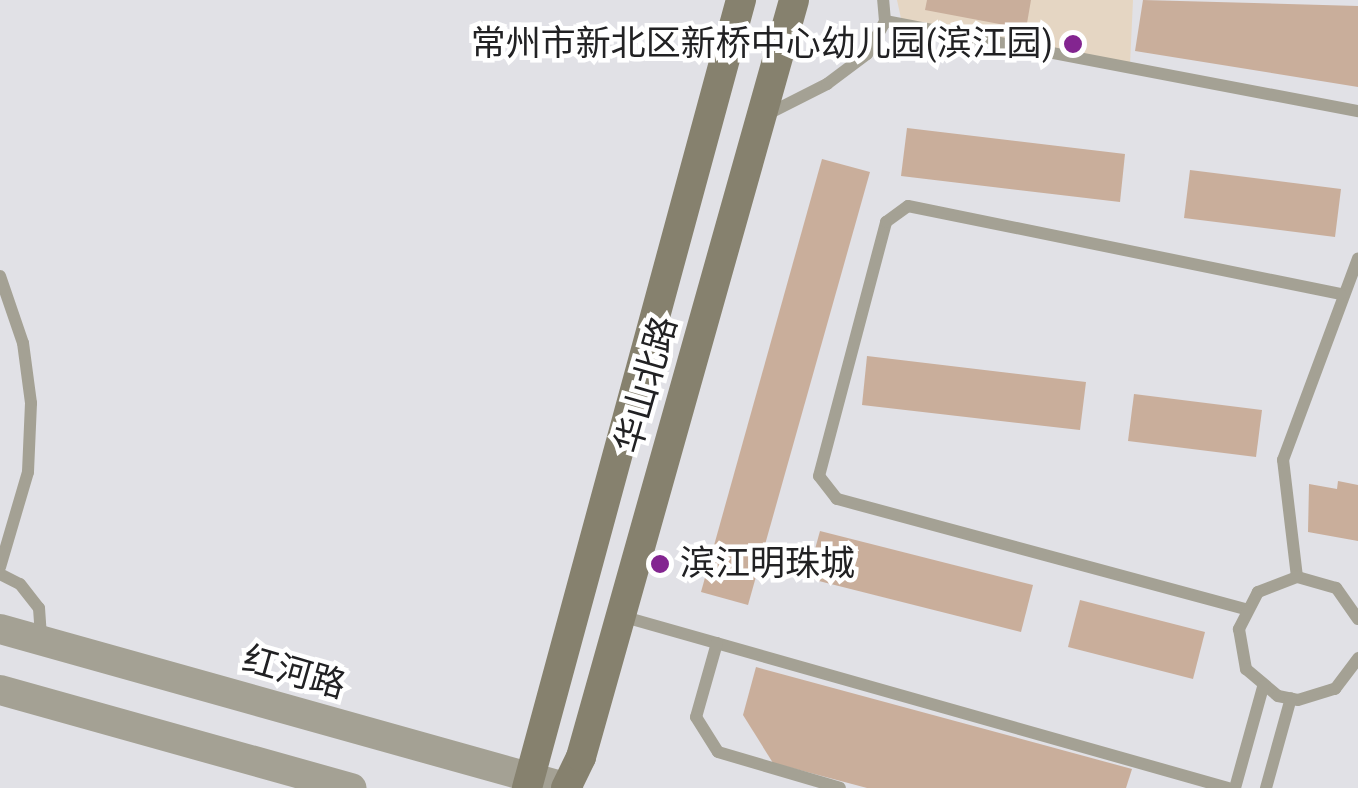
<!DOCTYPE html>
<html>
<head>
<meta charset="utf-8">
<style>
  body { margin:0 }
  #map { position:relative; width:1358px; height:788px; overflow:hidden; background:#e1e1e6; font-family:"Roboto Condensed","Noto Sans SC",sans-serif }
  div>[style] { position:absolute }
  [style*='--x'] { left:calc(var(--x)*1px); top:calc(var(--y)*1px); width:calc(var(--w)*1px); rotate:calc(var(--a)*1deg) }
  .education>* { inset:0; background:#e5d6c3 }
  .building>* { inset:0; background:#c9ae9b }
  .service>* { height:12px; margin:-6px; padding:0 6px; transform-origin:6px; border-radius:6px; background:#a4a194 }
  .tertiary>* { height:30px; margin:-15px; padding:0 15px; transform-origin:15px; border-radius:15px; background:#a4a194 }
  .secondary>* { height:30px; margin:-15px; padding:0 15px; transform-origin:15px; border-radius:15px; background:#86816e }
  .dots>* { width:28px; height:28px; translate:-50% -50%; box-sizing:border-box; border:5px solid #fff; border-radius:50% }
  span { translate:-50% -50%; white-space:nowrap; text-align:center; line-height:1.15; -webkit-text-stroke:9px #fff; paint-order:stroke }
  .poi-label { font-size:35px; color:#212123 }
  .right { translate:-100% -50%; text-align:right }
  .left { translate:0 -50%; text-align:left }
  .street-label { font-size:35px; color:#212123 }
</style>
</head>
<body>
<div id="map">
  <div class="education">
    <div style="clip-path:polygon(897px 0,1133px 0,1130px 65px,902px 23px)"></div>
  </div>
  <div class="building">
    <div style="clip-path:polygon(927px 0,1031px 0,1026px 29px,925px 10px)"></div>
    <div style="clip-path:polygon(1143px 0,1358px 6px,1358px 87px,1135px 51px)"></div>
    <div style="clip-path:polygon(907px 128px,1125px 154px,1120px 202px,901px 176px)"></div>
    <div style="clip-path:polygon(822px 159px,870px 172px,748px 605px,701px 592px)"></div>
    <div style="clip-path:polygon(1190px 170px,1341px 189px,1335px 237px,1184px 218px)"></div>
    <div style="clip-path:polygon(867px 356px,1086px 382px,1080px 430px,862px 405px)"></div>
    <div style="clip-path:polygon(1134px 394px,1262px 410px,1256px 457px,1128px 441px)"></div>
    <div style="clip-path:polygon(1338px 481px,1358px 485px,1358px 541px,1308px 532px,1309px 484px,1337px 489px)"></div>
    <div style="clip-path:polygon(820px 531px,1033px 585px,1021px 632px,807px 578px)"></div>
    <div style="clip-path:polygon(1080px 600px,1205px 632px,1193px 679px,1068px 647px)"></div>
    <div style="clip-path:polygon(756px 667px,1132px 769px,1126px 788px,867px 788px,773px 763px,743px 715px)"></div>
  </div>
  <div class="service">
    <div style="--x:885;--y:21;--w:481;--a:10.8"></div>
    <div style="--x:764;--y:116;--w:71;--a:-26.9"></div>
    <div style="--x:827;--y:84;--w:50;--a:-36.9"></div>
    <div style="--x:867;--y:54;--w:38;--a:-61"></div>
    <div style="--x:885;--y:21;--w:21;--a:-95"></div>
    <div style="--x:0;--y:276;--w:71;--a:71.1"></div>
    <div style="--x:23;--y:343;--w:61;--a:82.4"></div>
    <div style="--x:31;--y:403;--w:69;--a:92.5"></div>
    <div style="--x:28;--y:472;--w:99;--a:106.4"></div>
    <div style="--x:0;--y:574;--w:22;--a:27"></div>
    <div style="--x:20;--y:584;--w:31;--a:52"></div>
    <div style="--x:39;--y:608;--w:30;--a:86"></div>
    <div style="--x:1297;--y:577;--w:118;--a:-96.8"></div>
    <div style="--x:1283;--y:460;--w:215;--a:-69.6"></div>
    <div style="--x:1245;--y:609;--w:423;--a:-164.9"></div>
    <div style="--x:837;--y:499;--w:29;--a:-128"></div>
    <div style="--x:819;--y:476;--w:263;--a:-75.2"></div>
    <div style="--x:886;--y:222;--w:27;--a:-36"></div>
    <div style="--x:908;--y:206;--w:441;--a:11.5"></div>
    <div style="--x:621;--y:616;--w:631;--a:15.82"></div>
    <div style="--x:1358;--y:619;--w:38;--a:-125"></div>
    <div style="--x:1336;--y:588;--w:41;--a:-164.2"></div>
    <div style="--x:1297;--y:577;--w:42;--a:159"></div>
    <div style="--x:1258;--y:592;--w:42;--a:117.2"></div>
    <div style="--x:1239;--y:629;--w:41;--a:80.1"></div>
    <div style="--x:1246;--y:669;--w:42;--a:40.2"></div>
    <div style="--x:1278;--y:696;--w:20;--a:11"></div>
    <div style="--x:1298;--y:700;--w:39;--a:-17"></div>
    <div style="--x:1335;--y:689;--w:39;--a:-53"></div>
    <div style="--x:717;--y:643;--w:77;--a:105.8"></div>
    <div style="--x:696;--y:717;--w:41;--a:57.8"></div>
    <div style="--x:718;--y:752;--w:127;--a:16.4"></div>
    <div style="--x:1235;--y:788;--w:105;--a:-74.5"></div>
    <div style="--x:1266;--y:788;--w:93;--a:-74.5"></div>
  </div>
  <div class="tertiary">
    <div style="--x:0;--y:629;--w:590;--a:15.64"></div>
    <div style="--x:0;--y:690;--w:365;--a:15.6"></div>
  </div>
  <div class="secondary">
    <div style="--x:527;--y:788;--w:817;--a:-74.81"></div>
    <div style="--x:566;--y:788;--w:34;--a:-64"></div>
    <div style="--x:581;--y:757;--w:786;--a:-74.28"></div>
  </div>
  <div class="dots">
    <div style="left:1073px;top:44px;background:#832590"></div>
    <div style="left:660px;top:564px;background:#832590"></div>
  </div>
  <div class="poi-label">
    <span class="right" style="left:1053px;top:44px">常州市新北区新桥中心幼儿园(滨江园)</span>
    <span class="left" style="left:680px;top:564px">滨江明珠城</span>
  </div>
  <div class="street-label">
    <span style="left:647px;top:385px;rotate:-74deg">华山北路</span>
    <span style="left:294px;top:673px;rotate:16deg">红河路</span>
  </div>
</div>
</body>
</html>
